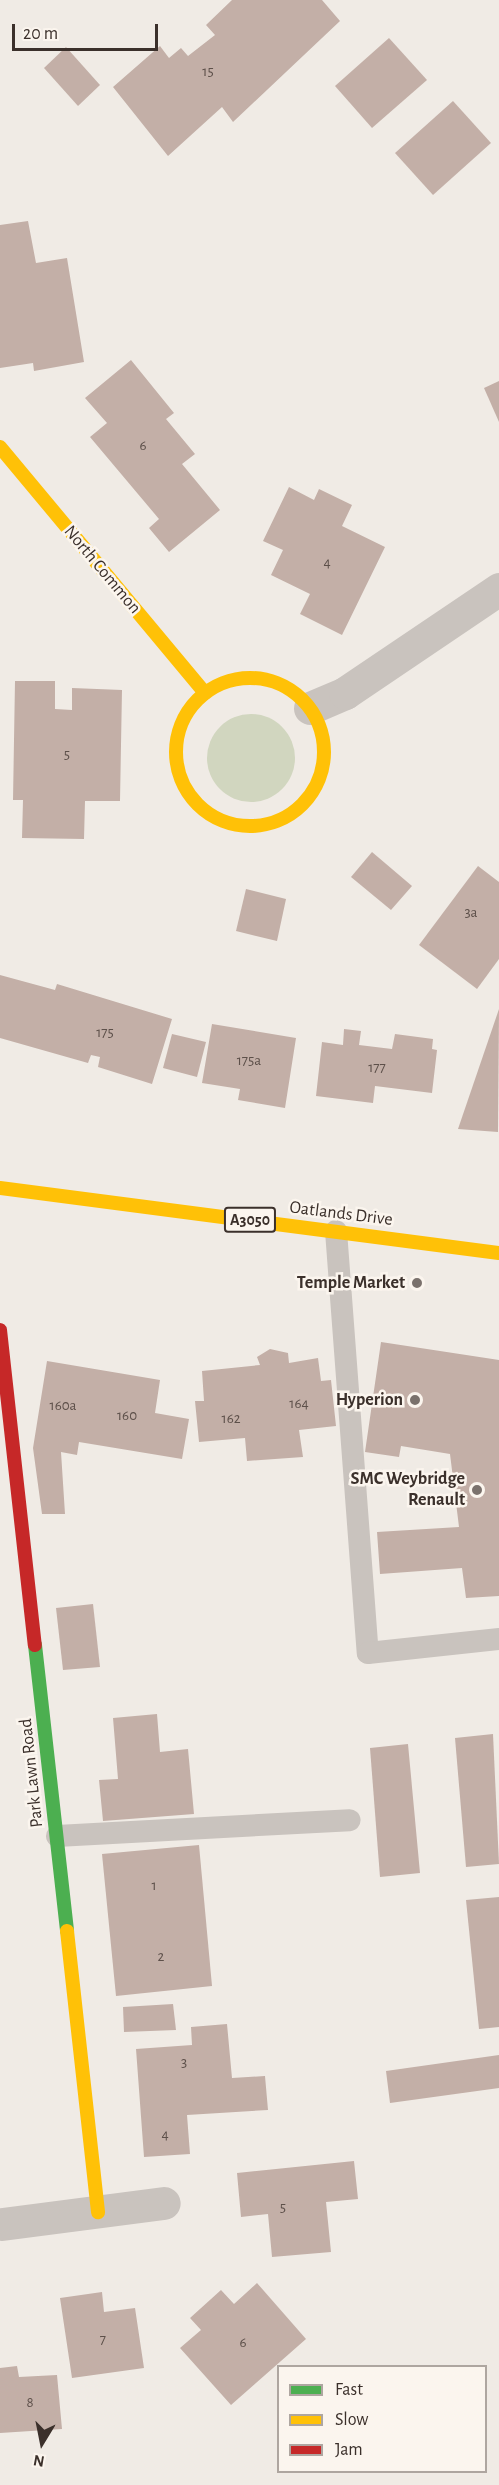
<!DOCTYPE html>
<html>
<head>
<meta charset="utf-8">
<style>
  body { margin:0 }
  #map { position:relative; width:499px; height:2485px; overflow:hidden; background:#f0ebe5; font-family:"Alegreya Sans",sans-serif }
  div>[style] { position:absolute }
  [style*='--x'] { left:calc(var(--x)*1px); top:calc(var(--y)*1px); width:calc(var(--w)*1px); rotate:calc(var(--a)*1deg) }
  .green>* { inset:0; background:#d1d6bf }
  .round { border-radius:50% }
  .building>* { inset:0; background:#c3afa7 }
  .lane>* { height:22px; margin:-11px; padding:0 11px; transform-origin:11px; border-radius:11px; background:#c9c3be }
  .street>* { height:33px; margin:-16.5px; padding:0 16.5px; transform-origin:16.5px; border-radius:16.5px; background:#c9c3be }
  .fast>* { height:14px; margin:-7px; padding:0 7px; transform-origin:7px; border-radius:7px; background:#4caf50 }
  .slow>* { height:14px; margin:-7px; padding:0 7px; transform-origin:7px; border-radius:7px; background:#ffc107 }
  .slow>.ring { margin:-7px; padding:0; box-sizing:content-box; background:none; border:14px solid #ffc107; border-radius:50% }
  .jam>* { height:14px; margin:-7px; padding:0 7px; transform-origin:7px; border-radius:7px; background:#c62828 }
  .dots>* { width:16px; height:16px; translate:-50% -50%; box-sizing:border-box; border:3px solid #fbf5ee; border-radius:50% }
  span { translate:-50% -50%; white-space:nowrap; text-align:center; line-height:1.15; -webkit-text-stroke:5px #fbf5ee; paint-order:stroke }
  .number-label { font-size:15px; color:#5d504a }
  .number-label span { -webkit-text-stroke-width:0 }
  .shield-label span { padding:2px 4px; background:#fbf5ee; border:2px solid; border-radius:4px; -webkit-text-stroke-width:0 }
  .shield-label { font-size:16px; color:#3b302b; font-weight:700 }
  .street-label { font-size:18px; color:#3b302b }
  .poi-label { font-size:18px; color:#3b302b; font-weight:700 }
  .right { translate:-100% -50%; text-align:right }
  .legend { position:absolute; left:277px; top:2365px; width:210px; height:108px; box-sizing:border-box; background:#fbf5ee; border:2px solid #aea6a0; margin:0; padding:8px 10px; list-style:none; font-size:18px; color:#3b302b }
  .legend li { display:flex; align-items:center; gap:12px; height:30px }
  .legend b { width:30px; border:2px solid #aea6a0 }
  .north { position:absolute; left:12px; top:2413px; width:60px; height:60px; -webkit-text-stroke:4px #fbf5ee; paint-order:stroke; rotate:190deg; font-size:16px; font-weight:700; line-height:24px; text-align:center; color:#3b302b }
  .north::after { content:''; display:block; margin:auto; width:21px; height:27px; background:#3b302b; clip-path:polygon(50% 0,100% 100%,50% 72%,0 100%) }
  .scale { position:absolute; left:12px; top:24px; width:146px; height:27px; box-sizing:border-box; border:3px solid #3b302b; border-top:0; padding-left:8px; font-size:18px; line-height:21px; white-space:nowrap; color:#3b302b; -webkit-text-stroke:4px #fbf5ee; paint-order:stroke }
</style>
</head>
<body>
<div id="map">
  <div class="green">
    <div class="round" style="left:207px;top:714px;width:88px;height:88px"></div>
  </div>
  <div class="building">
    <div style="clip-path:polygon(232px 0,322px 0,340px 21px,233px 122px,222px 107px,168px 156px,113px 87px,160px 46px,169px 58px,181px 48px,188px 56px,215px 35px,206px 25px)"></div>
    <div style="clip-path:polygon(389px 38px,427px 80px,372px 128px,335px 86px)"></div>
    <div style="clip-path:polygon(66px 47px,100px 85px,78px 106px,44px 68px)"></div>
    <div style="clip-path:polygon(453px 101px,491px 143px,433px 195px,395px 153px)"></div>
    <div style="clip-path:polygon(28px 221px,36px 263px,67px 258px,84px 362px,34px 371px,33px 363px,0 368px,0 225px)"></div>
    <div style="clip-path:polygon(131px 360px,174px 413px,166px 419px,195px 454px,182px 464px,220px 510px,169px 552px,149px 528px,159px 519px,90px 437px,107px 423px,85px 398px)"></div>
    <div style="clip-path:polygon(499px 381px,499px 422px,484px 388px)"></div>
    <div style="clip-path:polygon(289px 487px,314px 500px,319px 489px,352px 505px,342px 526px,385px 547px,342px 635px,300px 614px,310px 594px,271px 575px,283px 550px,263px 541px)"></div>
    <div style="clip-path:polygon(15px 681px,55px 681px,55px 709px,72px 710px,72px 688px,122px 690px,120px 801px,85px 801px,84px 839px,22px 838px,23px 800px,13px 800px)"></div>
    <div style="clip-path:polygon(372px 852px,412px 886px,391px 910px,351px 877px)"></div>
    <div style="clip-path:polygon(478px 866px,499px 882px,499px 959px,477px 989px,419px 945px)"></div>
    <div style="clip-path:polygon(246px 889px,286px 899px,277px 941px,236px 931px)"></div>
    <div style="clip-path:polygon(0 975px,55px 990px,57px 984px,172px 1019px,152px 1084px,98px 1067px,100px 1057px,91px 1055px,88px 1063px,0 1038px)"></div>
    <div style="clip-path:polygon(499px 1009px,498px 1132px,458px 1129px)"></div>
    <div style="clip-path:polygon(212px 1024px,296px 1038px,285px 1108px,238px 1100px,240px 1089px,202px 1083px)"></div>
    <div style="clip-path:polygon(344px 1029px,361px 1031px,359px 1045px,392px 1049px,395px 1034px,433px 1039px,432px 1049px,437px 1050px,432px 1093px,375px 1086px,373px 1103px,316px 1096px,322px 1042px,343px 1045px)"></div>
    <div style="clip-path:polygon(172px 1034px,206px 1042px,197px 1077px,163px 1068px)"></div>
    <div style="clip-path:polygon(381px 1342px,499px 1360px,499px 1596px,466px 1598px,462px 1568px,380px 1574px,377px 1532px,459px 1527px,450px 1454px,401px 1446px,399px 1457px,365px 1452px)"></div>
    <div style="clip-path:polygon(270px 1349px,288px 1353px,289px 1363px,318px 1358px,321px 1381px,331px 1380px,336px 1426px,299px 1430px,303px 1457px,247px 1461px,245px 1438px,199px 1442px,195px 1401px,204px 1401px,202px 1371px,260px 1365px,257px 1357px)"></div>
    <div style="clip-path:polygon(47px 1361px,160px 1380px,155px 1413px,189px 1419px,182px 1459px,79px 1442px,77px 1455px,61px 1452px,65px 1514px,42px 1514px,33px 1448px)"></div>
    <div style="clip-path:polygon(93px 1604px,100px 1667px,63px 1670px,56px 1608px)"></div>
    <div style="clip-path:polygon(157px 1714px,160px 1752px,188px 1749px,194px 1814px,103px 1821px,99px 1780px,118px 1779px,113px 1718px)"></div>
    <div style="clip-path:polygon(493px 1734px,499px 1864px,466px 1867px,455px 1738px)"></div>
    <div style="clip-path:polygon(408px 1744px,420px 1873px,380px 1877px,370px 1748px)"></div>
    <div style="clip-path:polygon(199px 1845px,212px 1986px,116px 1996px,102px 1854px)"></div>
    <div style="clip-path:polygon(499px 1897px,499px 2027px,479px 2029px,466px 1900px)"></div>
    <div style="clip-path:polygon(173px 2004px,176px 2030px,124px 2032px,123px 2007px)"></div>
    <div style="clip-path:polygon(227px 2024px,232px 2078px,265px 2076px,268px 2110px,187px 2115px,190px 2154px,144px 2157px,136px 2049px,192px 2045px,191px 2027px)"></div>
    <div style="clip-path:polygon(499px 2055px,499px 2088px,390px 2103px,386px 2071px)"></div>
    <div style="clip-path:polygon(354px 2161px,358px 2199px,326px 2202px,331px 2252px,272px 2257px,268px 2214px,241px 2217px,237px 2173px)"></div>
    <div style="clip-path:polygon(257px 2283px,306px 2339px,231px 2405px,180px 2348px,201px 2330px,190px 2318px,221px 2290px,234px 2304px)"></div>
    <div style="clip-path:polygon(102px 2292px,104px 2312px,135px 2308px,144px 2368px,72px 2378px,60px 2298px)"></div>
    <div style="clip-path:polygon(17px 2366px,19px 2377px,57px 2375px,62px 2429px,0 2433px,0 2368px)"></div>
  </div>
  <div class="lane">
    <div style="--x:336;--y:1231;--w:423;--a:85.7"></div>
    <div style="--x:368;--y:1653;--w:132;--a:-6.1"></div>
    <div style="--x:57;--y:1836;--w:293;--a:-3.1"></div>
  </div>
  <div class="street">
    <div style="--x:310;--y:708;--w:38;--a:-23"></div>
    <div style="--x:345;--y:693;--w:186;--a:-34"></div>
    <div style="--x:2;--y:2224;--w:163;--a:-7.4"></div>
  </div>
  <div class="fast">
    <div style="--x:35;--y:1645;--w:288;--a:83.6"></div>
  </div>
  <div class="slow">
    <div style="--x:0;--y:447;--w:320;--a:50.2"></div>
    <div class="ring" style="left:176px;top:678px;width:134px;height:134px"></div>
    <div style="--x:0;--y:1188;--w:503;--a:7.42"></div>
    <div style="--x:67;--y:1931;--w:283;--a:83.7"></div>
  </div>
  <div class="jam">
    <div style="--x:0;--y:1330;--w:317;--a:83.7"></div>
  </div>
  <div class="dots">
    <div style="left:417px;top:1283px;background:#7a716c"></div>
    <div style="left:415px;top:1400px;background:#7a716c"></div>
    <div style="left:477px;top:1490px;background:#7a716c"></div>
  </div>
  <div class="number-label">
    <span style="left:208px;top:72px">15</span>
    <span style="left:143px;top:446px">6</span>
    <span style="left:327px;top:563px">4</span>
    <span style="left:67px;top:755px">5</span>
    <span style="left:471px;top:913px">3a</span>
    <span style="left:105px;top:1033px">175</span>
    <span style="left:249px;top:1061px">175a</span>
    <span style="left:377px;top:1068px">177</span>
    <span style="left:299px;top:1404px">164</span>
    <span style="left:63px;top:1406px">160a</span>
    <span style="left:127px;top:1416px">160</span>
    <span style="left:231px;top:1419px">162</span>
    <span style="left:154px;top:1886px">1</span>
    <span style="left:161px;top:1957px">2</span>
    <span style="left:184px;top:2063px">3</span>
    <span style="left:165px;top:2135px">4</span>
    <span style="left:283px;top:2208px">5</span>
    <span style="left:103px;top:2340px">7</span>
    <span style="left:243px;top:2343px">6</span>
    <span style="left:30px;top:2403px">8</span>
  </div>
  <div class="shield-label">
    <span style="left:250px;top:1220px">A3050</span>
  </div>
  <div class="street-label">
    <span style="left:102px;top:570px;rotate:50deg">North Common</span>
    <span style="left:341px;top:1214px;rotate:7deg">Oatlands Drive</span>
    <span style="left:32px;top:1773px;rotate:-96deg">Park Lawn Road</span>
  </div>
  <div class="poi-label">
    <span class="right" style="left:405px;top:1283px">Temple Market</span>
    <span class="right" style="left:403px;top:1400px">Hyperion</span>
    <span class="right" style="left:465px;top:1490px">SMC Weybridge<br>Renault</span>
  </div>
  <ul class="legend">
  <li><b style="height:8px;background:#4caf50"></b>Fast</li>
  <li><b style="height:8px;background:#ffc107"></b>Slow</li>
  <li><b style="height:8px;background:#c62828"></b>Jam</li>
  </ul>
  <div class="north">N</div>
  <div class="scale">20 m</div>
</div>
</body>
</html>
